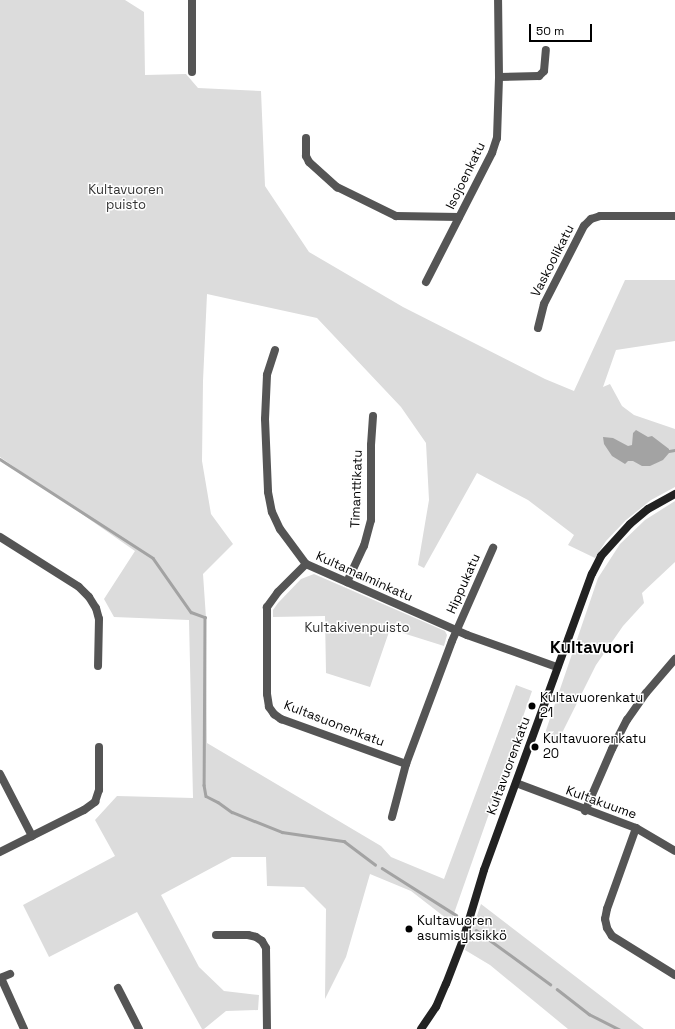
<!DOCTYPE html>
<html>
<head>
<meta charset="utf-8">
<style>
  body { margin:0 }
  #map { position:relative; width:675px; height:1029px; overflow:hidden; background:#fff; font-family:"Space Grotesk",sans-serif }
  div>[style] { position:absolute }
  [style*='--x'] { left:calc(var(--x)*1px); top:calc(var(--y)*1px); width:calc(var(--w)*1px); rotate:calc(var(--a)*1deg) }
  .green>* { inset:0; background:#dcdcdc }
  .water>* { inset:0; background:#a3a3a3 }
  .stream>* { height:2.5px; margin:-1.25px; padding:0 1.25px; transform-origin:1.25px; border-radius:1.25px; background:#a3a3a3 }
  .street>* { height:8px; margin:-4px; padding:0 4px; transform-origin:4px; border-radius:4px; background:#555 }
  .secondary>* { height:8px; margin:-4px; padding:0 4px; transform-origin:4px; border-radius:4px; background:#222 }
  .dots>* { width:11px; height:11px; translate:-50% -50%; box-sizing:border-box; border:2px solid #fff; border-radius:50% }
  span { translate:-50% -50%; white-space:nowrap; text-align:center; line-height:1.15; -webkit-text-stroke:3px #fff; paint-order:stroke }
  .street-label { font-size:13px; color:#000 }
  .park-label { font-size:13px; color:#333 }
  .poi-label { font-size:13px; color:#000 }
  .left { translate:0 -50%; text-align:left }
  .district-label { font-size:17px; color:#000; font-weight:700 }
  .scale { position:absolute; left:529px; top:24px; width:63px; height:18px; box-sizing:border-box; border:2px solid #000; border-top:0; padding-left:5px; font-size:12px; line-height:14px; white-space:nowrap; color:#000; -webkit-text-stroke:3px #fff; paint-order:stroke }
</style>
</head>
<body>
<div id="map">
  <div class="green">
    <div style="clip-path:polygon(0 0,125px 0,144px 12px,145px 75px,186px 74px,198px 88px,261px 91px,265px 186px,309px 252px,403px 307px,545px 379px,574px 391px,625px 280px,675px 280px,675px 341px,616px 350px,603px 387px,610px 384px,622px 406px,634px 415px,675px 429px,675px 487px,651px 500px,626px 520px,606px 541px,595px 558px,568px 545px,574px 535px,528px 500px,477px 473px,424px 568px,418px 565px,429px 500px,426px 443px,401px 407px,317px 318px,207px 294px,203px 381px,202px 461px,211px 514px,233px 544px,203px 574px,206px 618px,207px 743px,381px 846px,391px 857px,444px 879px,516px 685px,532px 691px,451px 922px,411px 891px,370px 874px,346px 957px,325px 999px,326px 909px,304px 887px,267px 886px,266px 857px,232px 857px,161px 895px,199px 967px,224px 991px,259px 995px,258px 1010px,226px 1011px,204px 1029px,202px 1029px,137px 912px,49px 957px,23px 905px,115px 856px,95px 820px,117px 796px,193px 798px,189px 620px,114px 617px,104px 599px,135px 551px,0 457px)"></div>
    <div style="clip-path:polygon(675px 501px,675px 562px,642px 593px,644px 603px,623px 626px,596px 665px,558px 741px,544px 736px,598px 578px,620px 544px,645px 520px)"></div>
    <div style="clip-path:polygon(314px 574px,445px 631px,447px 635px,444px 646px,390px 629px,370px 687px,326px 673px,325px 616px,273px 617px,273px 610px,278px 603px,301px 579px)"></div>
    <div style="clip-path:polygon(481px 904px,644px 1029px,568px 1029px,490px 965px,465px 950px)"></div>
  </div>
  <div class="water">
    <div style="clip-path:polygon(636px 430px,648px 437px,652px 436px,669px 449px,669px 453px,663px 460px,650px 466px,642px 466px,633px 461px,628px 461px,625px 464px,612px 456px,604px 444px,603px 437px,613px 438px,628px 446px,632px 445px,633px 433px)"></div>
  </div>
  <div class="stream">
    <div style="--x:669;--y:451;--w:6;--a:-9"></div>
    <div style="--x:0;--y:459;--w:182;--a:32.9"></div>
    <div style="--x:153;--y:558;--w:66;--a:54.9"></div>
    <div style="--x:191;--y:612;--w:15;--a:20"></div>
    <div style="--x:205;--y:617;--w:168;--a:90.3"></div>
    <div style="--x:204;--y:785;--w:11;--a:80"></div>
    <div style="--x:206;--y:796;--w:13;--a:27"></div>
    <div style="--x:218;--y:802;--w:17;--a:36"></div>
    <div style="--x:232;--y:812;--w:54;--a:21.8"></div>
    <div style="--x:282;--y:832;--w:63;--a:8.3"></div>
    <div style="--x:344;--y:841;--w:39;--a:37"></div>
    <div style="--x:382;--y:868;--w:88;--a:32.4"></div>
    <div style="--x:476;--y:930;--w:92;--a:36.1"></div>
    <div style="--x:557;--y:989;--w:41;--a:38"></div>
    <div style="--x:589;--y:1014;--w:34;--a:27"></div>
  </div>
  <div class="street">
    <div style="--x:192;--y:72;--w:72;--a:-90"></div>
    <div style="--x:499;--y:77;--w:40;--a:-1.4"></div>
    <div style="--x:539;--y:76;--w:7;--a:-45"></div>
    <div style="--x:544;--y:71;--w:21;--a:-85"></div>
    <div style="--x:306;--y:138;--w:18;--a:90"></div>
    <div style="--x:306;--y:156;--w:7;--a:63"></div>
    <div style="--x:309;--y:162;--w:38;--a:42"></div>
    <div style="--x:337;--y:187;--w:66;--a:26.2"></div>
    <div style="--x:396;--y:216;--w:63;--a:0.9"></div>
    <div style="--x:426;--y:282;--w:145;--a:-62.9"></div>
    <div style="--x:492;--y:153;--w:16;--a:-72"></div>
    <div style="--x:497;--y:138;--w:61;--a:-88.1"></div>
    <div style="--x:499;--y:77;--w:77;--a:-90.7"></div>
    <div style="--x:538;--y:328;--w:25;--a:-76"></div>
    <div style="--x:544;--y:304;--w:88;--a:-62.9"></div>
    <div style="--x:584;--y:226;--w:10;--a:-45"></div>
    <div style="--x:591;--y:219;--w:9;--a:-18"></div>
    <div style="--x:600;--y:216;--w:75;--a:0"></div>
    <div style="--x:275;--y:350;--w:26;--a:108"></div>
    <div style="--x:267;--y:375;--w:44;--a:92.6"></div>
    <div style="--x:265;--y:419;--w:73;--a:87.6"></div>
    <div style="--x:268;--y:492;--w:20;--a:79"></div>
    <div style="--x:272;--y:512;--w:19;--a:65"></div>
    <div style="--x:280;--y:529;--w:44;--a:53.4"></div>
    <div style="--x:306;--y:564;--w:176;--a:23.8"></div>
    <div style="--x:467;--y:635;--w:96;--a:19.6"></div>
    <div style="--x:0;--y:537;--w:93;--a:32.3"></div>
    <div style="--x:79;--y:587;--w:14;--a:45"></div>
    <div style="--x:89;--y:597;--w:13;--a:58"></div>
    <div style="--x:96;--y:608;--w:11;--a:75"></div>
    <div style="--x:99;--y:619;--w:47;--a:91.2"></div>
    <div style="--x:306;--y:564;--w:40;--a:135"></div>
    <div style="--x:278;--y:592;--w:19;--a:126"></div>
    <div style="--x:267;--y:607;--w:87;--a:90"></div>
    <div style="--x:267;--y:694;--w:13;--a:81"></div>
    <div style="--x:269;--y:707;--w:9;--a:54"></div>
    <div style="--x:274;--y:714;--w:9;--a:36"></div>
    <div style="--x:281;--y:719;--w:133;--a:19.8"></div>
    <div style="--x:347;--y:582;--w:40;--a:-65"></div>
    <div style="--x:364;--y:546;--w:27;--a:-75"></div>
    <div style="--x:371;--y:520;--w:75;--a:-90"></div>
    <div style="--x:371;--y:445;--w:29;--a:-86"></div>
    <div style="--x:0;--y:774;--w:70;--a:62.7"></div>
    <div style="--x:516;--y:783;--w:128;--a:20.6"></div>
    <div style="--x:636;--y:828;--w:45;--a:30.5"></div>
    <div style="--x:585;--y:811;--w:68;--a:-66.5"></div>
    <div style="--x:612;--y:749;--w:33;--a:-63"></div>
    <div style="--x:627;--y:720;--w:33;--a:-55"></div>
    <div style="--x:646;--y:693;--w:45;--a:-49.5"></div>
    <div style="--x:392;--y:817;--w:55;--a:-75.2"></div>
    <div style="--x:406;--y:764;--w:131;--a:-69.5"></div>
    <div style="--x:452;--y:641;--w:102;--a:-66.2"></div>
    <div style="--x:636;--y:828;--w:86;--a:109.7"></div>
    <div style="--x:607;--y:909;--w:10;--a:101"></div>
    <div style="--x:605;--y:919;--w:9;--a:77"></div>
    <div style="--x:607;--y:928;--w:9;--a:58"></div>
    <div style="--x:612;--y:936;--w:74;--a:31.8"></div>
    <div style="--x:0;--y:852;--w:94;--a:-26.6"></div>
    <div style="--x:84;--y:810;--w:14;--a:-36"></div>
    <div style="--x:95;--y:802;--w:13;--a:-72"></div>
    <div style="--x:99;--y:790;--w:43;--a:-90"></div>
    <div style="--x:216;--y:935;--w:32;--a:0"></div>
    <div style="--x:248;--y:935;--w:8;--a:14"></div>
    <div style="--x:256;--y:937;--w:7;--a:34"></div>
    <div style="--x:262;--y:941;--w:8;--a:60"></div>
    <div style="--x:266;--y:948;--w:81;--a:89.3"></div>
    <div style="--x:0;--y:978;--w:11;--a:-22"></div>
    <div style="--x:1;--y:978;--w:56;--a:65.7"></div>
    <div style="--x:118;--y:988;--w:46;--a:62.9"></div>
  </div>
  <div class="secondary">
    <div style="--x:421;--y:1029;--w:27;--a:-56"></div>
    <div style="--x:436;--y:1007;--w:25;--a:-67"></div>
    <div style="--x:446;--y:984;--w:47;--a:-68.9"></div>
    <div style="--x:463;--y:940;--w:73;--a:-73.3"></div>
    <div style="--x:484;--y:870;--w:315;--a:-70"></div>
    <div style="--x:592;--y:574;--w:20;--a:-63"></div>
    <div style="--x:601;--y:556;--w:43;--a:-47.8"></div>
    <div style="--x:630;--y:524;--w:23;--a:-40"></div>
    <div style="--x:648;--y:509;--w:31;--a:-29"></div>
  </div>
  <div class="dots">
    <div style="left:532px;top:706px;background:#000"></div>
    <div style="left:535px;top:747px;background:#000"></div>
    <div style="left:409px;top:929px;background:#000"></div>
  </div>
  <div class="street-label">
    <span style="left:466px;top:176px;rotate:-64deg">Isojoenkatu</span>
    <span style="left:553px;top:261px;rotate:-63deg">Vaskoolikatu</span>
    <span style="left:357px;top:489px;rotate:-88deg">Timanttikatu</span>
    <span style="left:364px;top:577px;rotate:24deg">Kultamalminkatu</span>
    <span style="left:464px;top:584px;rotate:-66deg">Hippukatu</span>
    <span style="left:334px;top:724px;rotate:21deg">Kultasuonenkatu</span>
    <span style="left:509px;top:766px;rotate:-70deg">Kultavuorenkatu</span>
    <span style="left:601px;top:803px;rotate:20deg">Kultakuume</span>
  </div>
  <div class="park-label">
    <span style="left:126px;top:198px">Kultavuoren<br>puisto</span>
    <span style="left:357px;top:628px">Kultakivenpuisto</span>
  </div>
  <div class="poi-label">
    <span class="left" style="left:540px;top:706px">Kultavuorenkatu<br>21</span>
    <span class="left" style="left:543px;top:747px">Kultavuorenkatu<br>20</span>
    <span class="left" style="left:417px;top:929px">Kultavuoren<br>asumisyksikkö</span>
  </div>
  <div class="district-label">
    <span style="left:592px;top:648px">Kultavuori</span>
  </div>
  <div class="scale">50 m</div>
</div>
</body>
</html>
